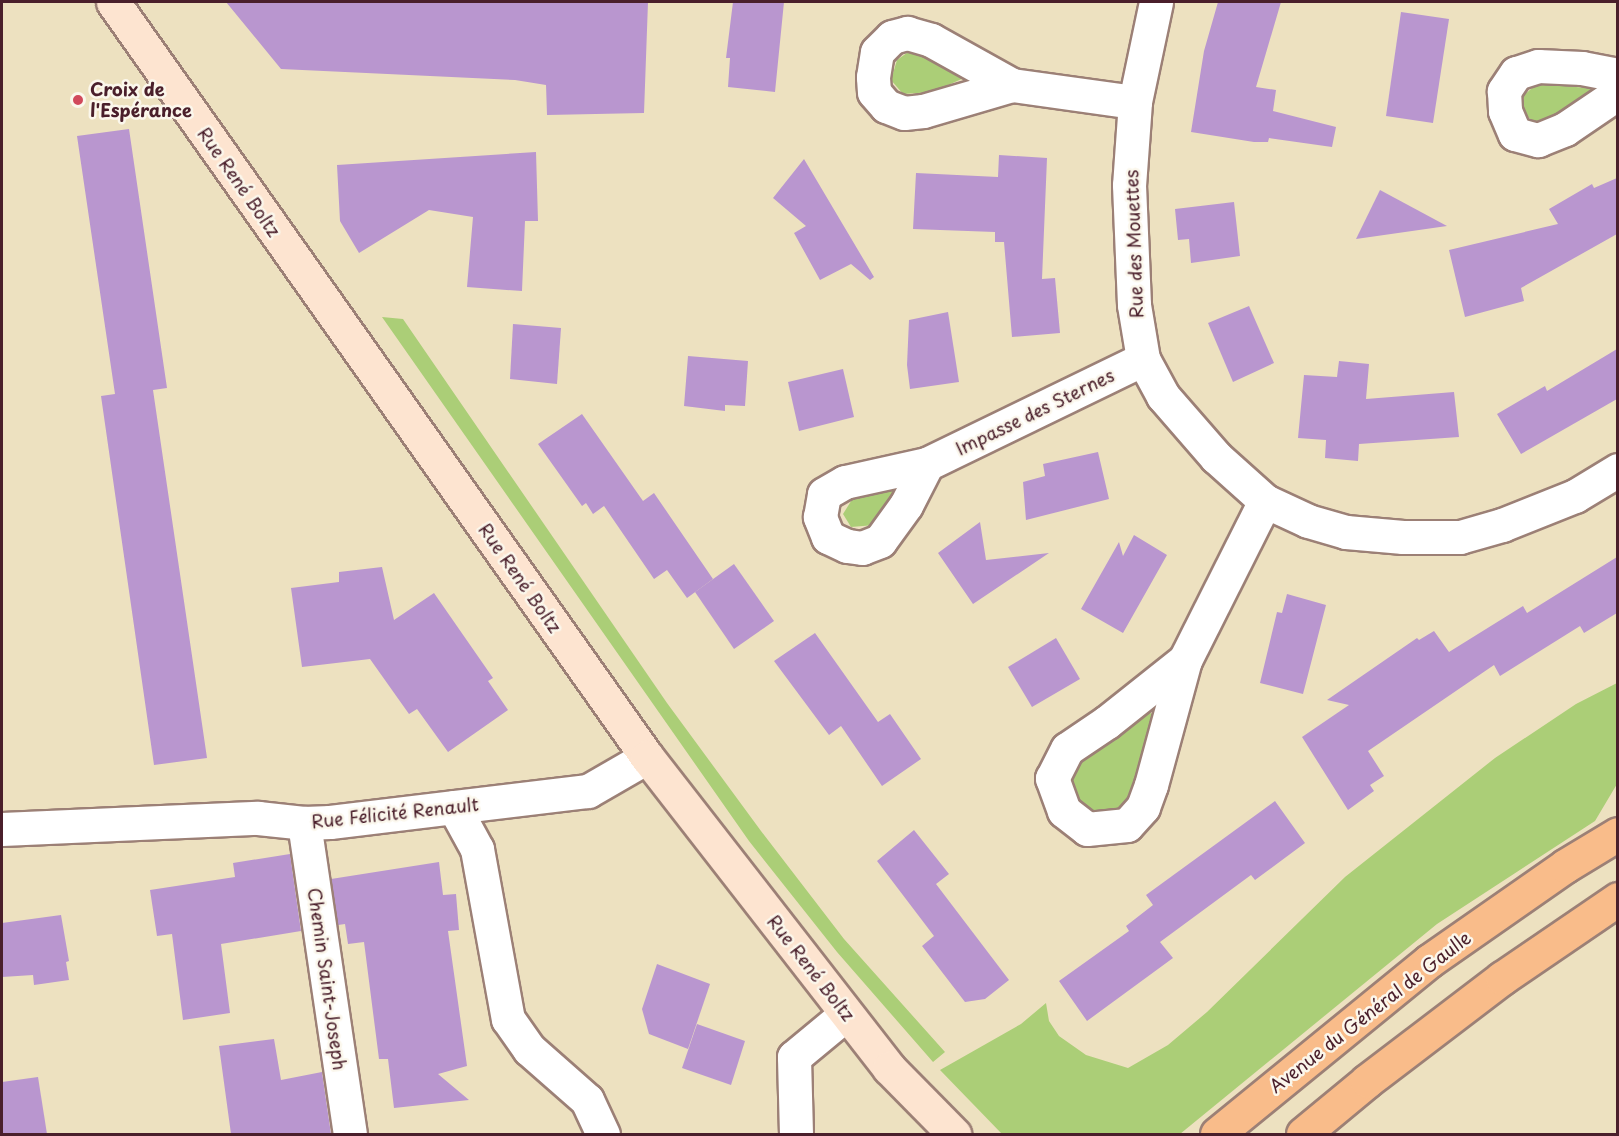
<!DOCTYPE html>
<html>
<head>
<meta charset="utf-8">
<style>
  body { margin:0 }
  #map { position:relative; width:1619px; height:1136px; overflow:hidden; background:#ede1c0; font-family:"Playpen Sans",sans-serif }
  div>[style] { position:absolute }
  [style*='--x'] { left:calc(var(--x)*1px); top:calc(var(--y)*1px); width:calc(var(--w)*1px); rotate:calc(var(--a)*1deg) }
  .green>* { inset:0; background:#abce77 }
  .building>* { inset:0; background:#b996cf }
  .roads { filter:drop-shadow(2px 0 #9c8076) drop-shadow(-2px 0 #9c8076) drop-shadow(0 2px #9c8076) drop-shadow(0 -2px #9c8076) }
  .minor>* { height:33px; margin:-16.5px; padding:0 16.5px; transform-origin:16.5px; border-radius:16.5px; background:#fff }
  .secondary>* { height:33px; margin:-16.5px; padding:0 16.5px; transform-origin:16.5px; border-radius:16.5px; background:#fde4d0 }
  .primary>* { height:33px; margin:-16.5px; padding:0 16.5px; transform-origin:16.5px; border-radius:16.5px; background:#f9bc8a }
  .dots>* { width:16px; height:16px; translate:-50% -50%; box-sizing:border-box; border:3px solid #fbf7ec; border-radius:50% }
  span { translate:-50% -50%; white-space:nowrap; text-align:center; line-height:1.15; -webkit-text-stroke:5px #fbf7ec; paint-order:stroke }
  .poi-label { font-size:18px; color:#4a1f2b; font-weight:700 }
  .left { translate:0 -50%; text-align:left }
  .street-label { font-size:18px; color:#4a1f2b }
  .frame { position:absolute; inset:0; border:3px solid #4a1f2b; pointer-events:none }
</style>
</head>
<body>
<div id="map">
  <div class="green">
    <div style="clip-path:polygon(911px 50px,942px 62px,966px 77px,933px 92px,903px 94px,891px 80px,897px 60px)"></div>
    <div style="clip-path:polygon(1538px 83px,1595px 89px,1561px 119px,1538px 125px,1522px 112px,1524px 95px)"></div>
    <div style="clip-path:polygon(382px 317px,403px 319px,667px 703px,761px 831px,844px 939px,945px 1052px,933px 1062px,837px 952px,749px 841px)"></div>
    <div style="clip-path:polygon(903px 485px,875px 525px,851px 527px,843px 514px,853px 498px,880px 489px)"></div>
    <div style="clip-path:polygon(1617px 683px,1617px 784px,1595px 821px,1437px 924px,1180px 1134px,1002px 1134px,940px 1070px,1021px 1024px,1046px 1003px,1049px 1021px,1059px 1036px,1086px 1055px,1128px 1068px,1168px 1045px,1207px 1012px,1345px 877px,1495px 758px,1576px 704px)"></div>
    <div style="clip-path:polygon(1145px 712px,1154px 714px,1135px 790px,1119px 812px,1093px 810px,1075px 800px,1071px 780px,1079px 760px)"></div>
  </div>
  <div class="building">
    <div style="clip-path:polygon(226px 2px,648px 2px,644px 113px,547px 115px,546px 85px,515px 80px,281px 69px)"></div>
    <div style="clip-path:polygon(733px 2px,784px 2px,775px 92px,728px 87px,730px 58px,726px 58px)"></div>
    <div style="clip-path:polygon(1218px 2px,1281px 2px,1256px 87px,1276px 90px,1273px 111px,1336px 127px,1332px 147px,1269px 138px,1268px 142px,1254px 142px,1191px 132px,1204px 51px)"></div>
    <div style="clip-path:polygon(1401px 12px,1449px 19px,1433px 123px,1386px 116px)"></div>
    <div style="clip-path:polygon(129px 129px,167px 388px,153px 390px,207px 758px,154px 765px,101px 396px,115px 394px,77px 136px)"></div>
    <div style="clip-path:polygon(536px 152px,538px 221px,525px 221px,522px 291px,467px 287px,473px 217px,429px 210px,359px 253px,340px 221px,337px 165px)"></div>
    <div style="clip-path:polygon(999px 155px,1047px 158px,1042px 279px,1055px 278px,1060px 333px,1012px 337px,1004px 242px,995px 242px,995px 232px,913px 229px,916px 173px,998px 177px)"></div>
    <div style="clip-path:polygon(804px 159px,874px 277px,870px 280px,851px 264px,820px 280px,794px 233px,806px 226px,773px 198px)"></div>
    <div style="clip-path:polygon(1617px 178px,1617px 234px,1521px 288px,1524px 301px,1465px 317px,1449px 250px,1558px 224px,1549px 209px,1592px 184px,1594px 188px)"></div>
    <div style="clip-path:polygon(1380px 190px,1447px 226px,1356px 239px)"></div>
    <div style="clip-path:polygon(1234px 202px,1240px 256px,1191px 263px,1189px 239px,1178px 240px,1175px 209px)"></div>
    <div style="clip-path:polygon(1249px 306px,1274px 363px,1233px 382px,1208px 323px)"></div>
    <div style="clip-path:polygon(948px 312px,959px 382px,910px 389px,907px 365px,909px 320px)"></div>
    <div style="clip-path:polygon(513px 324px,561px 328px,557px 384px,510px 379px)"></div>
    <div style="clip-path:polygon(1617px 349px,1617px 399px,1521px 454px,1497px 414px,1545px 386px,1547px 391px)"></div>
    <div style="clip-path:polygon(688px 356px,748px 361px,745px 406px,725px 405px,725px 411px,684px 406px)"></div>
    <div style="clip-path:polygon(1339px 361px,1369px 364px,1366px 399px,1454px 392px,1459px 437px,1359px 444px,1358px 461px,1325px 458px,1326px 440px,1298px 438px,1304px 375px,1337px 377px)"></div>
    <div style="clip-path:polygon(843px 369px,854px 417px,799px 431px,788px 382px)"></div>
    <div style="clip-path:polygon(582px 414px,643px 501px,654px 493px,713px 579px,687px 598px,667px 570px,654px 579px,604px 506px,593px 514px,586px 503px,582px 506px,538px 444px)"></div>
    <div style="clip-path:polygon(1098px 452px,1109px 499px,1026px 520px,1023px 482px,1045px 476px,1043px 464px)"></div>
    <div style="clip-path:polygon(980px 522px,986px 560px,1049px 553px,973px 604px,938px 553px)"></div>
    <div style="clip-path:polygon(1134px 535px,1167px 555px,1123px 633px,1081px 609px,1119px 542px,1123px 556px)"></div>
    <div style="clip-path:polygon(1617px 557px,1617px 613px,1584px 633px,1580px 626px,1500px 676px,1494px 665px,1368px 751px,1384px 776px,1370px 785px,1374px 791px,1348px 810px,1302px 737px,1349px 705px,1327px 700px,1417px 638px,1419px 640px,1434px 631px,1449px 652px,1523px 606px,1527px 613px)"></div>
    <div style="clip-path:polygon(734px 564px,774px 621px,734px 649px,695px 592px)"></div>
    <div style="clip-path:polygon(382px 567px,394px 620px,434px 593px,493px 678px,488px 681px,508px 710px,448px 752px,417px 709px,409px 714px,370px 659px,302px 667px,291px 588px,339px 582px,339px 572px)"></div>
    <div style="clip-path:polygon(1287px 594px,1326px 605px,1303px 694px,1260px 683px,1277px 612px,1282px 613px)"></div>
    <div style="clip-path:polygon(815px 633px,878px 722px,890px 714px,921px 759px,882px 786px,841px 726px,829px 735px,774px 661px)"></div>
    <div style="clip-path:polygon(1056px 638px,1080px 679px,1032px 707px,1008px 667px)"></div>
    <div style="clip-path:polygon(1275px 801px,1305px 843px,1255px 880px,1251px 875px,1160px 942px,1173px 958px,1087px 1021px,1059px 981px,1129px 931px,1126px 926px,1153px 905px,1146px 895px)"></div>
    <div style="clip-path:polygon(914px 830px,949px 874px,936px 884px,1009px 980px,985px 999px,965px 1002px,922px 946px,934px 936px,877px 861px)"></div>
    <div style="clip-path:polygon(290px 854px,301px 931px,221px 944px,230px 1013px,183px 1020px,172px 934px,157px 936px,150px 890px,235px 877px,233px 863px)"></div>
    <div style="clip-path:polygon(439px 862px,443px 895px,456px 894px,459px 930px,448px 931px,467px 1066px,438px 1074px,469px 1100px,394px 1108px,388px 1059px,379px 1059px,364px 942px,348px 944px,345px 924px,338px 925px,331px 879px)"></div>
    <div style="clip-path:polygon(61px 915px,69px 961px,66px 962px,69px 980px,34px 985px,33px 975px,2px 977px,2px 923px)"></div>
    <div style="clip-path:polygon(657px 964px,710px 984px,688px 1049px,649px 1034px,642px 1009px)"></div>
    <div style="clip-path:polygon(697px 1024px,745px 1041px,731px 1085px,682px 1068px)"></div>
    <div style="clip-path:polygon(274px 1039px,281px 1080px,322px 1072px,331px 1134px,231px 1134px,219px 1046px)"></div>
    <div style="clip-path:polygon(38px 1077px,47px 1134px,2px 1134px,2px 1082px)"></div>
  </div>
  <div class="roads">
    <div class="minor">
      <div style="--x:1156;--y:2;--w:102;--a:101.9"></div>
      <div style="--x:1135;--y:102;--w:83;--a:94.1"></div>
      <div style="--x:1129;--y:185;--w:120;--a:87.6"></div>
      <div style="--x:1134;--y:305;--w:55;--a:80.5"></div>
      <div style="--x:1143;--y:359;--w:42;--a:61.6"></div>
      <div style="--x:1163;--y:396;--w:81;--a:49"></div>
      <div style="--x:1216;--y:457;--w:66;--a:41.9"></div>
      <div style="--x:1265;--y:501;--w:47;--a:24.9"></div>
      <div style="--x:1308;--y:521;--w:40;--a:16"></div>
      <div style="--x:1346;--y:532;--w:57;--a:5"></div>
      <div style="--x:1403;--y:537;--w:57;--a:0"></div>
      <div style="--x:1460;--y:537;--w:44;--a:-15.9"></div>
      <div style="--x:1502;--y:525;--w:79;--a:-21.7"></div>
      <div style="--x:1575;--y:496;--w:50;--a:-31.2"></div>
      <div style="--x:1618;--y:75;--w:37;--a:-169"></div>
      <div style="--x:1582;--y:68;--w:44;--a:-177.4"></div>
      <div style="--x:1538;--y:66;--w:23;--a:162"></div>
      <div style="--x:1516;--y:73;--w:22;--a:124"></div>
      <div style="--x:1504;--y:91;--w:20;--a:87"></div>
      <div style="--x:1505;--y:111;--w:25;--a:67"></div>
      <div style="--x:1515;--y:134;--w:24;--a:15"></div>
      <div style="--x:1538;--y:140;--w:29;--a:-22"></div>
      <div style="--x:1565;--y:129;--w:64;--a:-34.2"></div>
      <div style="--x:1012;--y:85;--w:93;--a:163.7"></div>
      <div style="--x:923;--y:111;--w:19;--a:174"></div>
      <div style="--x:904;--y:113;--w:19;--a:-159"></div>
      <div style="--x:886;--y:106;--w:18;--a:-131"></div>
      <div style="--x:874;--y:92;--w:15;--a:-94"></div>
      <div style="--x:873;--y:77;--w:25;--a:-81"></div>
      <div style="--x:877;--y:52;--w:21;--a:-45"></div>
      <div style="--x:892;--y:37;--w:16;--a:-15"></div>
      <div style="--x:907;--y:33;--w:25;--a:16"></div>
      <div style="--x:931;--y:40;--w:93;--a:29.1"></div>
      <div style="--x:1012;--y:85;--w:124;--a:7.9"></div>
      <div style="--x:927;--y:464;--w:46;--a:117.1"></div>
      <div style="--x:906;--y:505;--w:44;--a:125.8"></div>
      <div style="--x:880;--y:541;--w:19;--a:159"></div>
      <div style="--x:862;--y:548;--w:15;--a:-172"></div>
      <div style="--x:847;--y:546;--w:21;--a:-155"></div>
      <div style="--x:828;--y:537;--w:22;--a:-112"></div>
      <div style="--x:820;--y:517;--w:23;--a:-80"></div>
      <div style="--x:824;--y:494;--w:24;--a:-30"></div>
      <div style="--x:845;--y:482;--w:84;--a:-12.4"></div>
      <div style="--x:927;--y:464;--w:240;--a:-25.9"></div>
      <div style="--x:1185;--y:660;--w:100;--a:141.5"></div>
      <div style="--x:1107;--y:722;--w:48;--a:146"></div>
      <div style="--x:1067;--y:749;--w:33;--a:117"></div>
      <div style="--x:1052;--y:778;--w:35;--a:70"></div>
      <div style="--x:1064;--y:811;--w:29;--a:38"></div>
      <div style="--x:1087;--y:829;--w:40;--a:-5.7"></div>
      <div style="--x:1127;--y:825;--w:24;--a:-48"></div>
      <div style="--x:1143;--y:807;--w:23;--a:-70"></div>
      <div style="--x:1151;--y:785;--w:130;--a:-74.8"></div>
      <div style="--x:1185;--y:660;--w:178;--a:-63.3"></div>
      <div style="--x:454;--y:807;--w:48;--a:61.3"></div>
      <div style="--x:477;--y:849;--w:173;--a:79.7"></div>
      <div style="--x:508;--y:1019;--w:37;--a:55"></div>
      <div style="--x:529;--y:1049;--w:77;--a:41.3"></div>
      <div style="--x:587;--y:1100;--w:38;--a:65"></div>
      <div style="--x:304;--y:823;--w:314;--a:81.6"></div>
      <div style="--x:2;--y:829;--w:256;--a:-2.5"></div>
      <div style="--x:258;--y:818;--w:46;--a:6.2"></div>
      <div style="--x:304;--y:823;--w:26;--a:-2"></div>
      <div style="--x:330;--y:822;--w:260;--a:-6.9"></div>
      <div style="--x:588;--y:791;--w:68;--a:-30"></div>
      <div style="--x:796;--y:1134;--w:77;--a:-91.5"></div>
      <div style="--x:794;--y:1057;--w:67;--a:-39.6"></div>
    </div>
    <div class="secondary">
      <div style="--x:113;--y:2;--w:925;--a:54.73"></div>
      <div style="--x:647;--y:757;--w:394;--a:52.1"></div>
      <div style="--x:889;--y:1068;--w:93;--a:45.4"></div>
    </div>
    <div class="primary">
      <div style="--x:1217;--y:1134;--w:274;--a:-39.2"></div>
      <div style="--x:1429;--y:961;--w:166;--a:-34.9"></div>
      <div style="--x:1565;--y:866;--w:62;--a:-31.1"></div>
      <div style="--x:1303;--y:1134;--w:83;--a:-39.6"></div>
      <div style="--x:1367;--y:1081;--w:170;--a:-37.3"></div>
      <div style="--x:1502;--y:978;--w:140;--a:-34.3"></div>
    </div>
  </div>
  <div class="dots">
    <div style="left:78px;top:100px;background:#d1495b"></div>
  </div>
  <div class="poi-label">
    <span class="left" style="left:90px;top:100px">Croix de<br>l'Espérance</span>
  </div>
  <div class="street-label">
    <span style="left:239px;top:182px;rotate:55deg">Rue René Boltz</span>
    <span style="left:1134px;top:244px;rotate:-92deg">Rue des Mouettes</span>
    <span style="left:1035px;top:412px;rotate:-26deg">Impasse des Sternes</span>
    <span style="left:520px;top:578px;rotate:55deg">Rue René Boltz</span>
    <span style="left:395px;top:813px;rotate:-6deg">Rue Félicité Renault</span>
    <span style="left:811px;top:968px;rotate:52deg">Rue René Boltz</span>
    <span style="left:327px;top:979px;rotate:82deg">Chemin Saint-Joseph</span>
    <span style="left:1370px;top:1012px;rotate:-38deg">Avenue du Général de Gaulle</span>
  </div>
  <div class="frame"></div>
</div>
</body>
</html>
